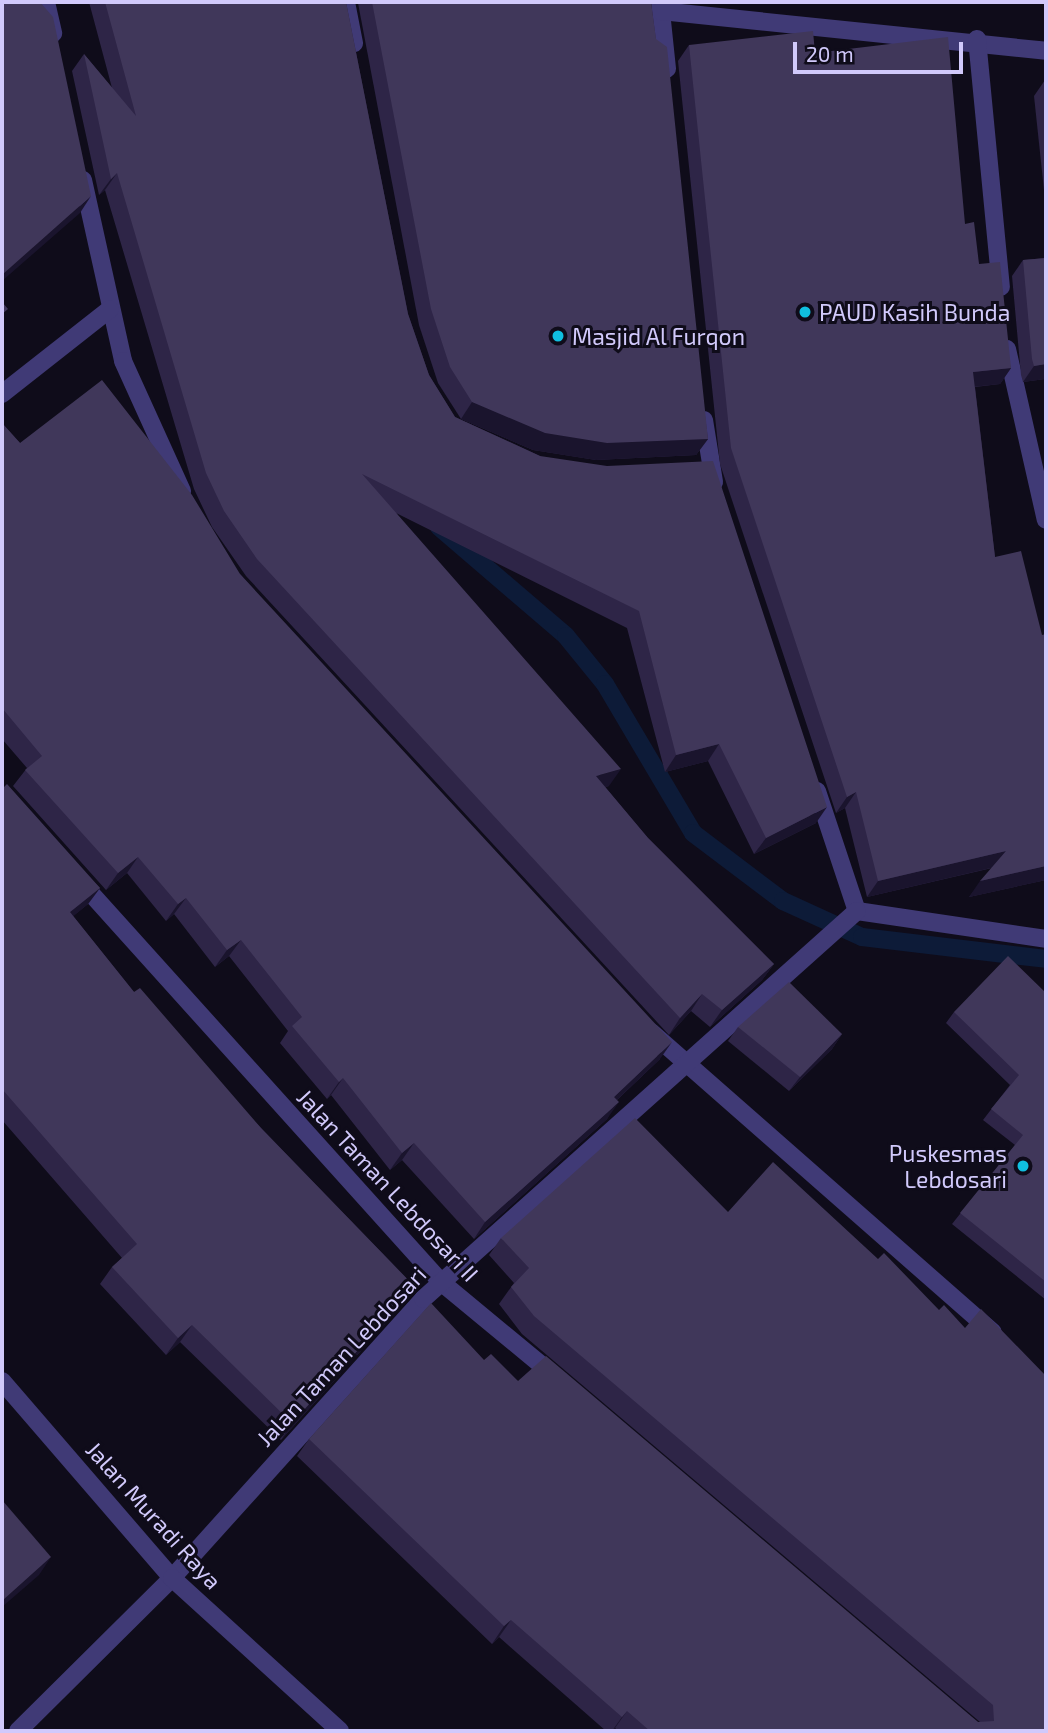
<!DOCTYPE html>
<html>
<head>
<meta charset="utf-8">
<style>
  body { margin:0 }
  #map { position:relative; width:1048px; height:1733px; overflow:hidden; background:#0f0c1a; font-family:"Exo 2",sans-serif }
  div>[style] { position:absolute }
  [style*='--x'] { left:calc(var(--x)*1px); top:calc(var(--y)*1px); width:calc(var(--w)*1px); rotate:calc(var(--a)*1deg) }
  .stream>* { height:18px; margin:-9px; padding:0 9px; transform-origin:9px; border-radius:9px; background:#0d1b38 }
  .minor>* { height:18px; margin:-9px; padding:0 9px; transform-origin:9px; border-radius:9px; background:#403a76 }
  .tertiary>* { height:18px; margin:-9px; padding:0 9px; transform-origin:9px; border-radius:9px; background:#403a76 }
  .wall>* { inset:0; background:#2e2547 }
  .shaded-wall>* { inset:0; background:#1a142d }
  .building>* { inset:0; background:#40375a }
  .dots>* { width:19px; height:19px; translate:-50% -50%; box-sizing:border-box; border:4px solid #0f0c1a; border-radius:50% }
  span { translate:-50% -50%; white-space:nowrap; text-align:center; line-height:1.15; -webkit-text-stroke:6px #0f0c1a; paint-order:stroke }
  .poi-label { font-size:23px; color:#d1c9fb }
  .left { translate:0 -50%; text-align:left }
  .right { translate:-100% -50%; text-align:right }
  .street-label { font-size:23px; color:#d1c9fb }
  .frame { position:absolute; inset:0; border:4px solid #d1c9fb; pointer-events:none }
  .scale { position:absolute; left:793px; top:42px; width:170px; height:32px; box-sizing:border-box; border:4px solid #d1c9fb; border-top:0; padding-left:9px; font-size:21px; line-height:24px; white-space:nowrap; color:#d1c9fb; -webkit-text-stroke:5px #0f0c1a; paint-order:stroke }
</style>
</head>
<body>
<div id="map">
  <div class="stream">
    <div style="--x:439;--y:527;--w:167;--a:40.6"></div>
    <div style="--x:566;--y:636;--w:62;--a:50.9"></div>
    <div style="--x:605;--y:684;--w:173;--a:59.4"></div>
    <div style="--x:693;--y:833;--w:113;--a:37.1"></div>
    <div style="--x:783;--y:901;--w:87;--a:24.5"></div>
    <div style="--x:862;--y:937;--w:185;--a:6.8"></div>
  </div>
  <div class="minor">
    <div style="--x:46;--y:2;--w:32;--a:77"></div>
    <div style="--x:346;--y:2;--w:42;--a:79"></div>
    <div style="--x:660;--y:2;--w:67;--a:84"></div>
    <div style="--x:661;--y:11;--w:387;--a:5.9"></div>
    <div style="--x:977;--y:39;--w:249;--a:84.5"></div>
    <div style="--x:83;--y:180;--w:185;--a:77.5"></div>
    <div style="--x:123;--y:361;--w:143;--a:65.6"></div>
    <div style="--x:1007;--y:349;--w:175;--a:77.2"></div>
    <div style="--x:2;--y:394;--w:137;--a:-38.2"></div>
    <div style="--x:704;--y:420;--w:63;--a:80.8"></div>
    <div style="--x:817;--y:791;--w:126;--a:71.6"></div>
    <div style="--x:78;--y:879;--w:542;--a:47.99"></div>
    <div style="--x:441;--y:1282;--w:151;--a:39.6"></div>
    <div style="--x:857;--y:911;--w:191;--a:8.4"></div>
    <div style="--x:651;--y:1032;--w:455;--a:41.3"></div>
    <div style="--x:18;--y:1731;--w:217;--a:-44.8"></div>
    <div style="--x:172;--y:1578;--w:375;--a:-48"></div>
    <div style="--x:423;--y:1299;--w:582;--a:-41.8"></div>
  </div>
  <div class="tertiary">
    <div style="--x:2;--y:1381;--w:260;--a:49.2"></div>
    <div style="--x:172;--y:1578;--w:227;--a:42.3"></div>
  </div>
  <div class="wall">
    <div style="clip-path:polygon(89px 2px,346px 2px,408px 314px,429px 375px,455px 417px,540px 456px,816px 823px,754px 854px,708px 761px,665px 772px,627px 628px,396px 513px,609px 786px,605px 787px,648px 838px,774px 964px,762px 980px,710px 1027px,691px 1011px,669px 1035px,246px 576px,212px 527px,194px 489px,105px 190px,99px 195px,72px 71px,84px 54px,112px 88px)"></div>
    <div style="clip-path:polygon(359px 2px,651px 2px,708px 439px,696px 455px,596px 460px,533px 450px,461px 419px,438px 383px,419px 325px,358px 3px)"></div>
    <div style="clip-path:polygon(689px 45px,815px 53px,965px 224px,979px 264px,1011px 368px,1000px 384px,975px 387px,995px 557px,1046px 880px,969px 897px,992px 868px,867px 897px,845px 808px,836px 813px,720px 464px,678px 61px)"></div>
    <div style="clip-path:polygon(1045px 80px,1046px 93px,1046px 209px,1034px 96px)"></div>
    <div style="clip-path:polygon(1046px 258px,1046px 385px,1045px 379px,1023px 382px,1021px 375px,1012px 276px,1023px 260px)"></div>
    <div style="clip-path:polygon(2px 423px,20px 443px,240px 574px,660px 1059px,617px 1100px,607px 1119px,474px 1239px,402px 1160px,390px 1170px,331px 1095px,327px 1099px,280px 1043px,288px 1031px,229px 956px,215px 967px,174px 914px,166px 921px,127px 873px,106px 890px,13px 786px,27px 768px,2px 739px)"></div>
    <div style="clip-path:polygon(2px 789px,100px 888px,88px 904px,73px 916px,134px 992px,261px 1128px,415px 1287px,403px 1304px,281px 1440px,180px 1342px,166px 1355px,100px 1284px,112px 1267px,122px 1258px,2px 1120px)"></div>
    <div style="clip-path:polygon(1046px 993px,1046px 1300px,952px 1224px,1015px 1145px,983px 1120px,1010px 1085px,946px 1023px,954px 1012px)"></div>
    <div style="clip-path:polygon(738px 1027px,842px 1034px,832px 1049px,789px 1091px,728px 1041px)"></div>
    <div style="clip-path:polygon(501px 1238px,1046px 1731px,618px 1731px,615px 1728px,612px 1731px,606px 1731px,499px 1637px,492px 1644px,297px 1456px,309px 1439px,484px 1360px,518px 1381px,978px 1722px,980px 1722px,522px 1334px,499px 1304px,514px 1283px,489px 1255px)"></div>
  </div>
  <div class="shaded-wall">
    <div style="clip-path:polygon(117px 173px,105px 190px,99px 195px,111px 179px)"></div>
    <div style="clip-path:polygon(91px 196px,80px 213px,2px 281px,2px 275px)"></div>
    <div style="clip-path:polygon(1046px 364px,1046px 377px,1045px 379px,1023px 382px,1034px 366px)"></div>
    <div style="clip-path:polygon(1011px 368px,1000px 384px,962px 388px,973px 372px)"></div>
    <div style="clip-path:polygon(472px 402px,708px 439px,696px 455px,596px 460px,533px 450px,461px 419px)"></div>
    <div style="clip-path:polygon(719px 744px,708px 761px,665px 772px,676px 755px)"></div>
    <div style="clip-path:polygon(621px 769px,609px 786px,584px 792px,596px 776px)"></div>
    <div style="clip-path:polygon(856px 792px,845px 808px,836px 813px,847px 797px)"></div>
    <div style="clip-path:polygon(827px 807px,816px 823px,754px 854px,766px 838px)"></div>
    <div style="clip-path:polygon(1006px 851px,995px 867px,867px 897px,878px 881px)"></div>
    <div style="clip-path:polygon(138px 857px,127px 873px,106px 890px,118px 873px)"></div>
    <div style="clip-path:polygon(1046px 866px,1046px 880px,969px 897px,980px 881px)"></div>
    <div style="clip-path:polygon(100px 888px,88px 904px,58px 929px,70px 912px)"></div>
    <div style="clip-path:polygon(186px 898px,174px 914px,166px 921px,178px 904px)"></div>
    <div style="clip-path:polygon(241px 940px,229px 956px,215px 967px,227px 950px)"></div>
    <div style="clip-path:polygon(774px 964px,762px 980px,710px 1027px,722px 1010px)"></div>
    <div style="clip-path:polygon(702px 994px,691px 1011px,669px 1035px,680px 1018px)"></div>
    <div style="clip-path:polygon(842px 1034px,832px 1049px,789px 1091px,800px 1077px)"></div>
    <div style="clip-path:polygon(672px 1042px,660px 1059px,602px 1114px,614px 1097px)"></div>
    <div style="clip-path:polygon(343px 1078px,331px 1095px,327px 1099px,339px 1082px)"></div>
    <div style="clip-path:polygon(619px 1102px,607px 1119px,474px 1239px,485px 1222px)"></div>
    <div style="clip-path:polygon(414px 1143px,402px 1160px,390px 1170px,402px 1153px)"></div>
    <div style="clip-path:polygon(415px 1287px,403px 1304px,281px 1440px,292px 1423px)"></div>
    <div style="clip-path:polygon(192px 1325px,180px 1342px,166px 1355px,178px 1338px)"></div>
    <div style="clip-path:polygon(51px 1557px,39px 1575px,2px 1607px,2px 1601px)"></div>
    <div style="clip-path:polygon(511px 1620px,499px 1637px,492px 1644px,504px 1626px)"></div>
    <div style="clip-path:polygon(627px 1711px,615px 1728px,612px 1731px,622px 1717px)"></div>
  </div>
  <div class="building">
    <div style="clip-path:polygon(2px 2px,40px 2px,53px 17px,91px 196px,2px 275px)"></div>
    <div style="clip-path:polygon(105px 2px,346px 2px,408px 314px,429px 375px,455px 417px,540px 456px,607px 466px,713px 461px,827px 807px,766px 838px,719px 744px,676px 755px,639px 611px,362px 474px,621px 769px,596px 776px,648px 838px,774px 964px,722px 1010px,702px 994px,680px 1018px,257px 559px,224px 511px,206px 473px,117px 173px,111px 179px,84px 54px,136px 116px)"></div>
    <div style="clip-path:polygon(372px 2px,651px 2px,656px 39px,667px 47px,708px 439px,607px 443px,545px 433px,472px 402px,450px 367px,431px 309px)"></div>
    <div style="clip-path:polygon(813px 31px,815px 53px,948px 37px,965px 224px,974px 222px,979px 264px,1000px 262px,1011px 368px,973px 372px,995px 557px,1021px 551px,1042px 635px,1046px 634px,1046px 866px,980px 881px,1006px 851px,878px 881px,856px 792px,847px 797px,731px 448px,689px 45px)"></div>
    <div style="clip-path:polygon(1046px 258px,1046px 364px,1034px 366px,1032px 359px,1023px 260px)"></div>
    <div style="clip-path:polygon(2px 302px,8px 309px,2px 314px)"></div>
    <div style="clip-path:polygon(102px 380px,192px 495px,240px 574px,672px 1042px,614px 1097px,619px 1102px,485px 1222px,414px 1143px,402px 1153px,343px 1078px,339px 1082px,292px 1026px,302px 1017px,241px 940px,227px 950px,186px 898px,178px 904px,138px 857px,118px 873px,25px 770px,42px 756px,2px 708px,2px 423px,20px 443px)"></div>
    <div style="clip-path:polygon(7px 784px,100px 888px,70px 912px,134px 992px,140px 988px,261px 1128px,415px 1287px,292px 1423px,192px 1325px,178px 1338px,112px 1267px,137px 1244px,2px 1089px,2px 789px)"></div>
    <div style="clip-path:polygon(1008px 956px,1046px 993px,1046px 1282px,960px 1213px,1023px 1135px,991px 1109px,1019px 1075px,954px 1012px)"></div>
    <div style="clip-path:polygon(789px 982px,842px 1034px,800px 1077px,738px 1027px)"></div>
    <div style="clip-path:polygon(635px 1118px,728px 1212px,773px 1162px,878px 1259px,884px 1253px,939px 1310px,944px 1305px,965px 1328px,981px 1309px,1046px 1376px,1046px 1731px,650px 1731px,627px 1711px,622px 1717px,511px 1620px,504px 1626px,309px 1439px,431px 1303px,484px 1360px,491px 1354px,518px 1381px,546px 1356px,978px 1722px,994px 1721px,993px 1705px,534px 1316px,511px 1287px,529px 1268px,501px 1238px)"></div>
    <div style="clip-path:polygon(2px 1500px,51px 1557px,2px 1601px)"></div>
  </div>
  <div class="dots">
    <div style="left:805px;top:312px;background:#10bfe0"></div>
    <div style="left:558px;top:336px;background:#10bfe0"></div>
    <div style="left:1023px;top:1166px;background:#10bfe0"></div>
  </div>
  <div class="poi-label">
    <span class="left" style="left:819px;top:312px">PAUD Kasih Bunda</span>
    <span class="left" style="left:572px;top:336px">Masjid Al Furqon</span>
    <span class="right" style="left:1007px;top:1166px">Puskesmas<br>Lebdosari</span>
  </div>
  <div class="street-label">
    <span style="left:388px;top:1185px;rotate:47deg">Jalan Taman Lebdosari II</span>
    <span style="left:341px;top:1356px;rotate:-47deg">Jalan Taman Lebdosari</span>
    <span style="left:154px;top:1515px;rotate:48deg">Jalan Muradi Raya</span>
  </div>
  <div class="frame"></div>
  <div class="scale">20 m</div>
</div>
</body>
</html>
